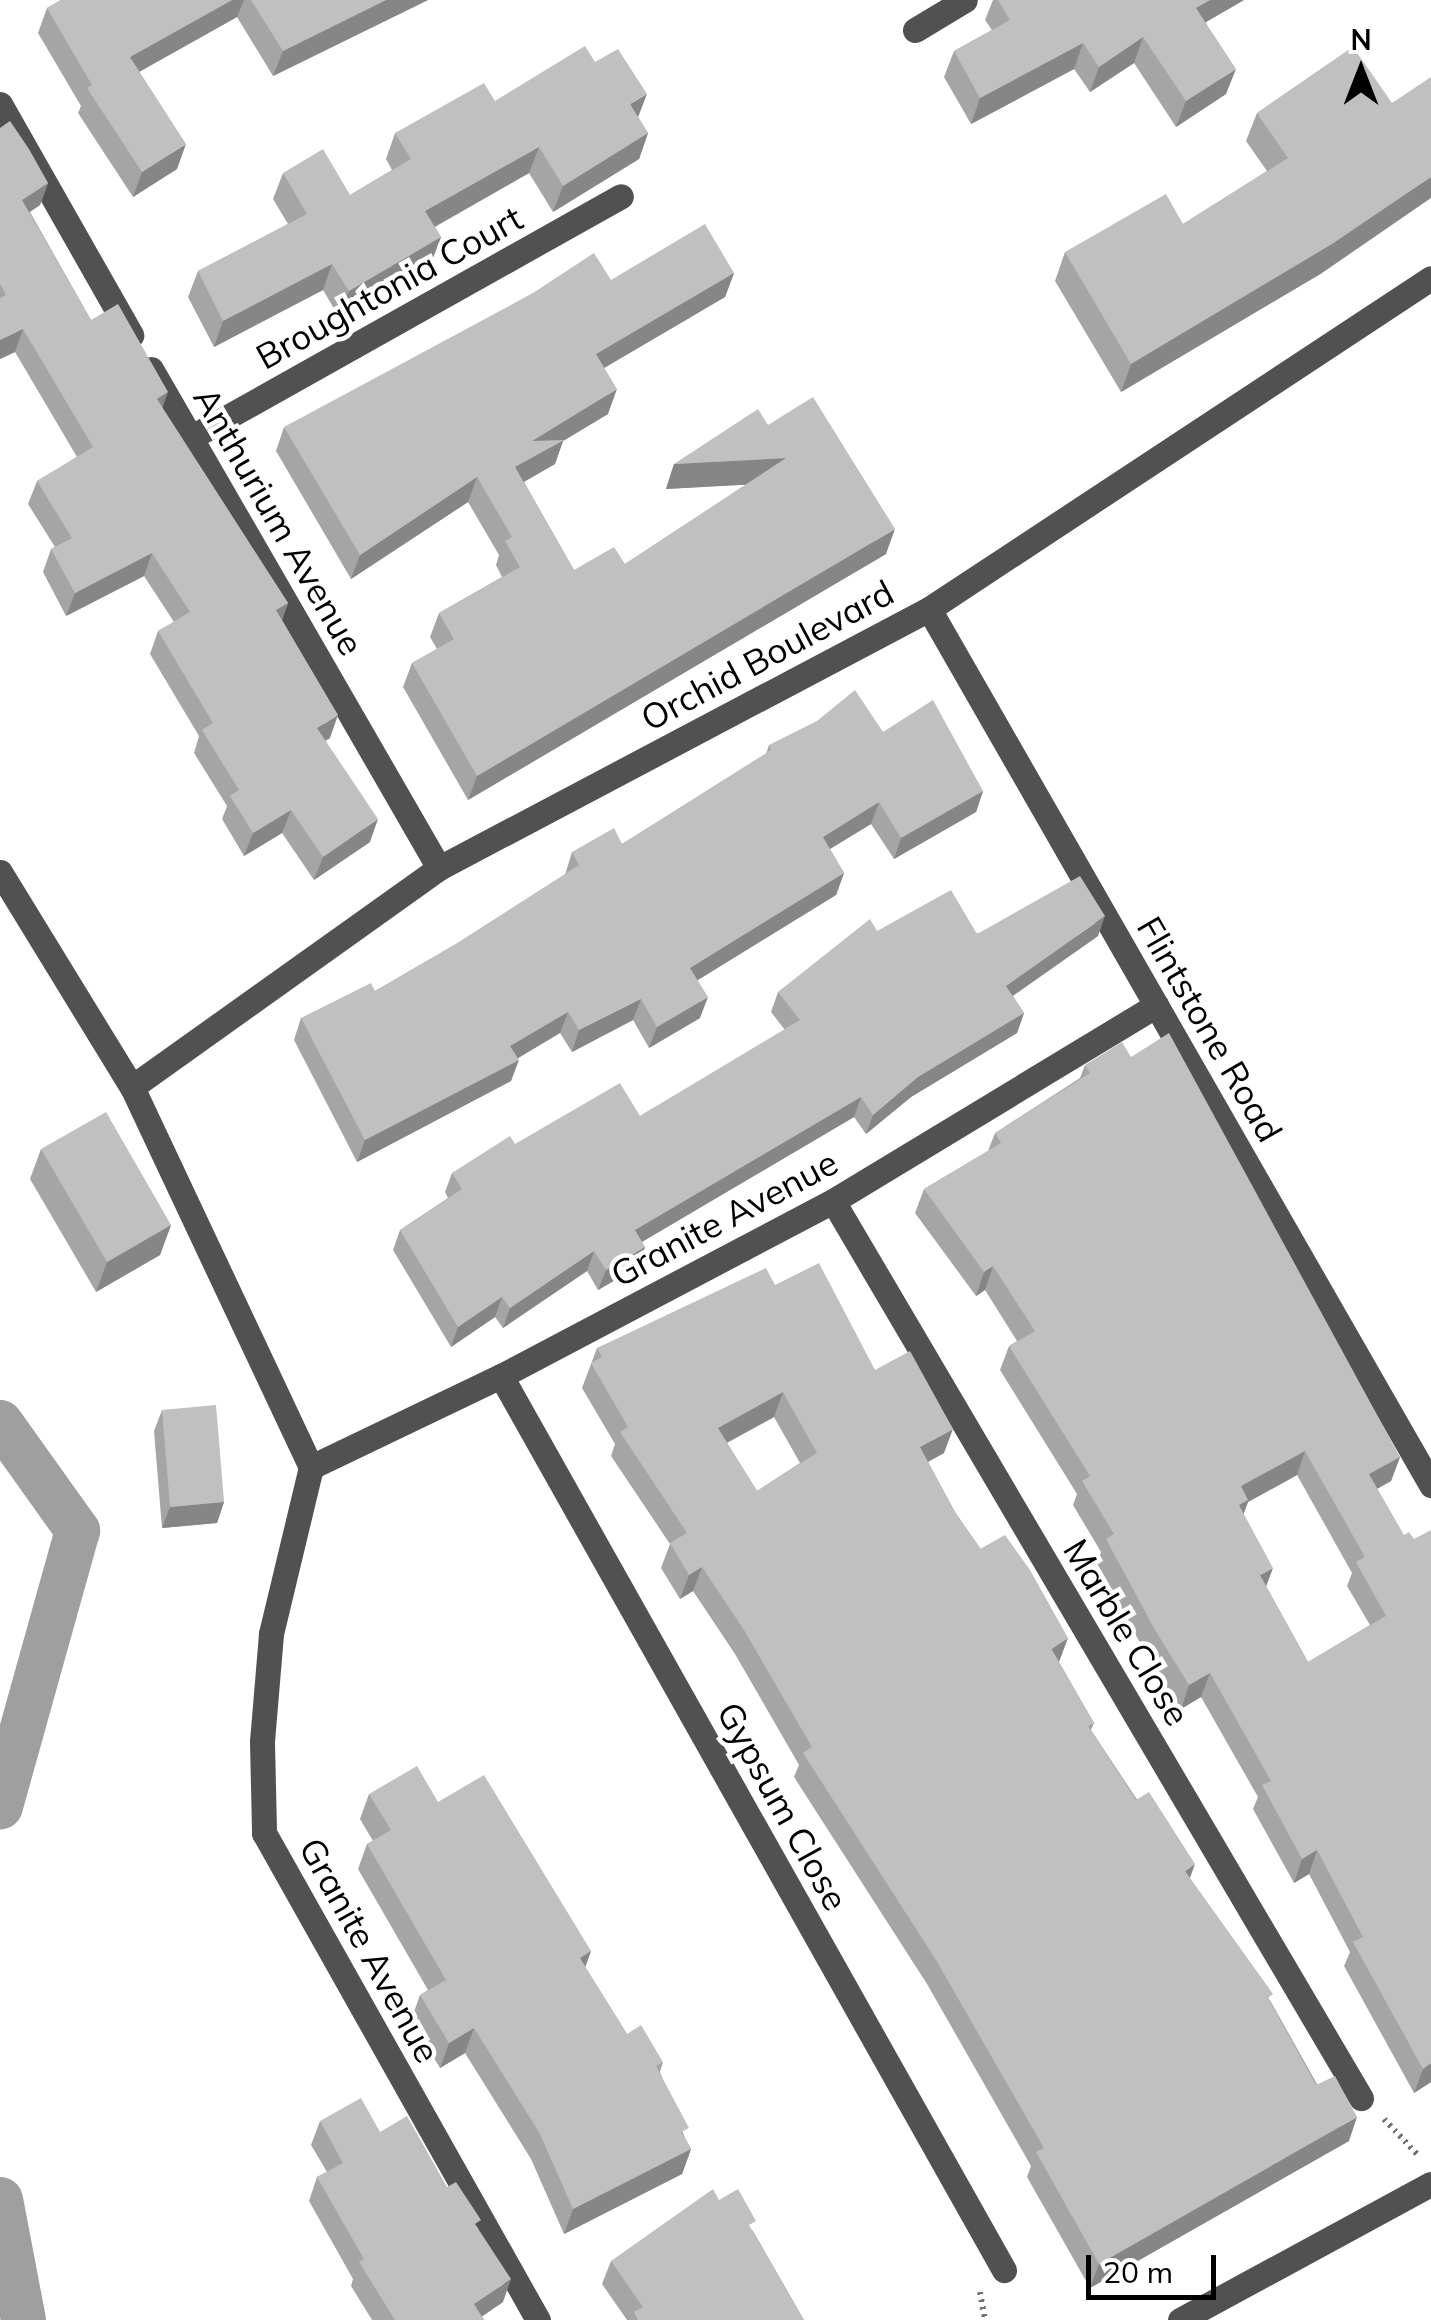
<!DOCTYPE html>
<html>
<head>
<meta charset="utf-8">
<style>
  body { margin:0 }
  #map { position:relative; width:1431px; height:2320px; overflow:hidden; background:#fff; font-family:Mulish,sans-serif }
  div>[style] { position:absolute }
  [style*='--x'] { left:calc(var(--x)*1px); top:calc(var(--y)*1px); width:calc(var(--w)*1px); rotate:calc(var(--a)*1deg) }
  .canal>* { height:45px; margin:-22.5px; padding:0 22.5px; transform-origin:22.5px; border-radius:22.5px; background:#9f9f9f }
  .path>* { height:6px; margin-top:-3px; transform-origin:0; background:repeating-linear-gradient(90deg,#737373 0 2.5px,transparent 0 7.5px) }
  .minor>* { height:25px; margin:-12.5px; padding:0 12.5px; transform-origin:12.5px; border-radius:12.5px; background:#515151 }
  .wall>* { inset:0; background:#a5a5a5 }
  .shaded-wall>* { inset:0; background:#868686 }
  .building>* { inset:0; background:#c0c0c0 }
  span { translate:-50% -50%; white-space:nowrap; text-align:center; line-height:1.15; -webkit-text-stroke:9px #fff; paint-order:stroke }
  .street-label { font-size:35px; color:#000 }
  .north { position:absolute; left:1311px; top:20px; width:100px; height:100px; -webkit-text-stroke:8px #fff; paint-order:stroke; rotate:0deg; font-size:28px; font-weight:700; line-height:40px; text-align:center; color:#000 }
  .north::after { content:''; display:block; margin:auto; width:35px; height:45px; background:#000; clip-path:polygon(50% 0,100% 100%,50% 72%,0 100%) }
  .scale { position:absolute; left:1086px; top:2255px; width:130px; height:45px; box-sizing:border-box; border:5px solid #000; border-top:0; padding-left:12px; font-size:30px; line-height:35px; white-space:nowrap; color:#000; -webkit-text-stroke:8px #fff; paint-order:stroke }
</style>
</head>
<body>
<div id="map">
  <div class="canal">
    <div style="--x:0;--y:1422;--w:133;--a:54.5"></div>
    <div style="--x:77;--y:1530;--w:287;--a:105.6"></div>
    <div style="--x:0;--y:2199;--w:123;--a:79.2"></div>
  </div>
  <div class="path">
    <div style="--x:1384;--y:2119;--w:48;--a:46.7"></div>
    <div style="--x:980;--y:2292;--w:28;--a:80"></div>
  </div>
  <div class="minor">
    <div style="--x:915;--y:30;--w:58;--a:-31"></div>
    <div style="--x:0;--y:104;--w:266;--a:60.4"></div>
    <div style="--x:151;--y:369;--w:576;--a:60.01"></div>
    <div style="--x:190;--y:438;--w:494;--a:-29.3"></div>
    <div style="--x:929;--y:609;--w:1010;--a:60.18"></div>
    <div style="--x:0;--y:872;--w:252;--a:58.5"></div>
    <div style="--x:132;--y:1087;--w:420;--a:64.8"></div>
    <div style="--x:311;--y:1467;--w:172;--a:103.5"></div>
    <div style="--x:271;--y:1634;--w:108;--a:94.8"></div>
    <div style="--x:262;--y:1742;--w:91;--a:88.7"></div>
    <div style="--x:264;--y:1833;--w:559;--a:60.64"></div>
    <div style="--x:132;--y:1087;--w:377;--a:-35.5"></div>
    <div style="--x:439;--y:868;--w:554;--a:-27.86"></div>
    <div style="--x:929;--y:609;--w:601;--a:-33.4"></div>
    <div style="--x:833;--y:1201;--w:1041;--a:59.52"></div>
    <div style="--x:501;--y:1376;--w:1026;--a:60.64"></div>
    <div style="--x:311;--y:1467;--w:211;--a:-25.6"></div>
    <div style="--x:501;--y:1376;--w:375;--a:-27.8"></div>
    <div style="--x:833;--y:1201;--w:378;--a:-31.2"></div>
    <div style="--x:1180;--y:2320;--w:285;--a:-28.5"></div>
  </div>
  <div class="wall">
    <div style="clip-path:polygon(61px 0,428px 0,273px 76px,237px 17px,139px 72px,177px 169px,133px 197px,78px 113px,81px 106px,38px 33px,47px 8px)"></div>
    <div style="clip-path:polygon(993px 0,1244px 0,1206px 22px,1226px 94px,1176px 127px,1134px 63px,1090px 92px,1074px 69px,971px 124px,944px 77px,954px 51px,992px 30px,985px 20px)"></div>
    <div style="clip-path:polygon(1353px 47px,1322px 273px,1121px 392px,1055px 281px,1065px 252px,1183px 224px,1267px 171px,1246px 141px,1257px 113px)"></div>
    <div style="clip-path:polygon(595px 62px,638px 117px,648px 133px,639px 159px,553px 212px,529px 173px,435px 227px,441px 237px,431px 263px,339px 317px,323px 290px,214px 347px,188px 297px,198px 271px,288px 224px,273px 199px,283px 173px,350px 195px,392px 170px,386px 159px,395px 133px,495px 101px)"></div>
    <div style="clip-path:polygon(0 128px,48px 183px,40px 205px,30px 212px,91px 320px,162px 408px,288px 603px,282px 620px,330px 738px,325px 741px,370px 842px,314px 880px,282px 833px,244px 856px,222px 819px,227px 806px,194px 753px,199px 736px,150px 654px,158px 631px,174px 622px,144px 576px,66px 616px,43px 572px,51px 549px,55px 547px,28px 504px,37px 481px,77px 457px,15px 352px,0 359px)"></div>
    <div style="clip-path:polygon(734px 273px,725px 297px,604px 368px,608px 414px,563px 441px,555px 464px,524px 482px,574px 570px,625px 564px,747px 484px,666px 489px,674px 464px,768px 425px,886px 554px,468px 800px,403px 687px,412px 663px,437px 649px,430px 637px,439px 613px,502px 577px,496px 565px,499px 555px,468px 502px,351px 579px,276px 451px,284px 427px,611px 280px)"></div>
    <div style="clip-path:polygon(883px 732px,983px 791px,976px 812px,894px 859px,871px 824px,830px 849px,844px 873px,836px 895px,698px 980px,700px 1018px,649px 1048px,633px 1020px,572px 1052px,560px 1033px,518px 1058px,511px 1081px,357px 1162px,294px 1040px,301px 1018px,375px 991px,456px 944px,565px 875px,572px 852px,622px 844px,766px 754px,769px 745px)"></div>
    <div style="clip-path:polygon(877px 931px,1098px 936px,1013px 996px,1024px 1013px,1017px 1033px,911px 1097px,866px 1134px,854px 1117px,642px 1242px,645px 1247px,638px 1267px,598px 1290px,587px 1271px,503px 1328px,495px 1317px,451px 1347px,393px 1250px,400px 1230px,448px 1198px,445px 1192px,452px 1173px,515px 1144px,640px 1116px,785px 1030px,771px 1012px,778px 992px)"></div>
    <div style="clip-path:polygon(evenodd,1085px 1065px,1400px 1457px,1391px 1481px,1377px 1489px,1431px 2082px,1414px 2093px,1344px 1966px,1350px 1952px,1309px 1874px,1294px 1883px,1253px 1809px,1258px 1797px,1201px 1697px,1181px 1709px,1146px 1654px,1097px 1563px,1101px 1552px,1073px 1505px,1077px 1494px,1000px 1370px,1009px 1346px,1017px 1341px,985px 1290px,976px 1296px,915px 1213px,924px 1189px,988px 1151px,995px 1133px,1080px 1078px,1085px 1065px,1297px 1475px,1352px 1573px,1347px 1586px,1370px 1625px,1308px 1662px,1266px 1586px,1243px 1514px,1248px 1502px,1297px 1475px)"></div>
    <div style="clip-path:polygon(41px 1149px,171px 1225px,160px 1255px,96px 1292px,30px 1179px)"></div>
    <div style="clip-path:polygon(evenodd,775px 1285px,875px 1370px,944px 1453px,928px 1462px,955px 1512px,1059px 1662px,1094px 1723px,1091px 1730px,1271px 2002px,1349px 2141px,1090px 2288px,1027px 2177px,1031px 2166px,927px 1984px,794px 1777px,799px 1765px,735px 1654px,693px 1591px,680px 1599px,661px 1568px,670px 1544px,611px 1456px,615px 1444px,582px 1388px,597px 1348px,775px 1285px,774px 1417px,800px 1463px,757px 1491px,727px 1443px,774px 1417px)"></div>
    <div style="clip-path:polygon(162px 1410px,224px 1502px,217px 1523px,162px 1528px,154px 1431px)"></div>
    <div style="clip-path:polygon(369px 1794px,438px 1802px,591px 1951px,585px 1967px,627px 2034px,663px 2062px,660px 2072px,685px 2138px,691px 2149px,682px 2174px,564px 2234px,531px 2159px,465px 2053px,440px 2068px,411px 2020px,420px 1995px,428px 1990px,358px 1869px,367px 1844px,373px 1841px,360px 1819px)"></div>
    <div style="clip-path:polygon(320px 2121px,380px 2132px,447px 2187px,478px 2228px,503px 2302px,482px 2316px,484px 2320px,372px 2320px,351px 2286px,353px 2279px,309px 2201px,317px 2177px,327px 2172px,311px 2145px)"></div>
    <div style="clip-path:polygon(719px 2200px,753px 2231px,804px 2320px,627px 2320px,602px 2284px,611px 2261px)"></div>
  </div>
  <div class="shaded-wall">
    <div style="clip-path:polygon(232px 0,244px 0,237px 17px,121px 82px,130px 57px)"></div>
    <div style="clip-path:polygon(386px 0,428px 0,273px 76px,283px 51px)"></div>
    <div style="clip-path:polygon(1210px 0,1244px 0,1187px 33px,1196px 8px)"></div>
    <div style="clip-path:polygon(1143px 37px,1134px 63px,1090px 92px,1099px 67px)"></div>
    <div style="clip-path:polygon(1083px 43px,1074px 69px,971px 124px,980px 98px)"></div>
    <div style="clip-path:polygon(1236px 69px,1226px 94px,1176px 127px,1186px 101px)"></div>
    <div style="clip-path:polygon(647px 94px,637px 120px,630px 104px)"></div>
    <div style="clip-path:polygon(648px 133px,639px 159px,553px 212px,563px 186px)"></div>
    <div style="clip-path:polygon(186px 144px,177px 169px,133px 197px,142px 172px)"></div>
    <div style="clip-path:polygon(539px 147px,529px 173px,416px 237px,425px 211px)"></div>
    <div style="clip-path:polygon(1431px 177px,1431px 198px,1322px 273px,1121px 392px,1131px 364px)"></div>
    <div style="clip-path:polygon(48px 183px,40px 205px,14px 222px,22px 200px)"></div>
    <div style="clip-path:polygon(441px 237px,431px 263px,339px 317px,349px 291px)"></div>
    <div style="clip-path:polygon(332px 264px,323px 290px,214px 347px,223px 321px)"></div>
    <div style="clip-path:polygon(734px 273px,725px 297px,587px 378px,596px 354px)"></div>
    <div style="clip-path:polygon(23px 329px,15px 352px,0 359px,0 340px)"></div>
    <div style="clip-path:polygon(617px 389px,608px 414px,563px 441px,555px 464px,506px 492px,515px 467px,532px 441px)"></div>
    <div style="clip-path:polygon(168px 392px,160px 415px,157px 399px)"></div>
    <div style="clip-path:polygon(786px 458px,777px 483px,666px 489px,674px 464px)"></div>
    <div style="clip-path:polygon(477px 477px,468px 502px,351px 579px,360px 555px)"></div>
    <div style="clip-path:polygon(895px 529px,886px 554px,468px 800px,477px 776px)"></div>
    <div style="clip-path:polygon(152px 553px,144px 576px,66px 616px,75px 593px)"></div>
    <div style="clip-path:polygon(288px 603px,280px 626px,276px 610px)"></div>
    <div style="clip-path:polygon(338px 715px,330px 738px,308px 751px,317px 728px)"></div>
    <div style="clip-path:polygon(983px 791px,976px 812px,894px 859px,901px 838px)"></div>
    <div style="clip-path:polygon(879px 802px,871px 824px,815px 858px,823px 837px)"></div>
    <div style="clip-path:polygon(291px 810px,282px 833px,244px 856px,253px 833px)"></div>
    <div style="clip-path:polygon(378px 819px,370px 842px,314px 880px,323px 857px)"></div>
    <div style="clip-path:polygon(844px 873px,836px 895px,683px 989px,690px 968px)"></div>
    <div style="clip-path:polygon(1105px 916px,1098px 936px,999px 1005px,1006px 986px)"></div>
    <div style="clip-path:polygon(708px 997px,700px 1018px,649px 1048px,657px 1027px)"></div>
    <div style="clip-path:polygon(641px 999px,633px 1020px,572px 1052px,579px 1030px)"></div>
    <div style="clip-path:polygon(568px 1012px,560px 1033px,503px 1067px,510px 1046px)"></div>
    <div style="clip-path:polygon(1024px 1013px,1017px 1033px,911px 1097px,866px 1134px,873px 1115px,918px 1077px)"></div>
    <div style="clip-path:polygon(519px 1060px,511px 1081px,357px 1162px,365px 1140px)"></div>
    <div style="clip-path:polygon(861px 1097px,854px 1117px,628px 1250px,635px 1230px)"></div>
    <div style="clip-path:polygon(171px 1225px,160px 1255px,96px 1292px,107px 1262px)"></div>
    <div style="clip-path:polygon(645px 1247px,638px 1267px,598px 1290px,606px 1270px)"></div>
    <div style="clip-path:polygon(594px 1251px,587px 1271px,503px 1328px,510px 1308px)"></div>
    <div style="clip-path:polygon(993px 1266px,985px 1290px,976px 1296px,984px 1272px)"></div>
    <div style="clip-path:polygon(502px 1297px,495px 1317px,451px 1347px,458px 1327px)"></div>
    <div style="clip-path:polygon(783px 1392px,774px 1417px,709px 1452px,718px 1428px)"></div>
    <div style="clip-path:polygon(953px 1429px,944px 1453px,911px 1471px,920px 1447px)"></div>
    <div style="clip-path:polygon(1305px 1451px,1297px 1475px,1248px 1502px,1240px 1524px,1238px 1507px,1241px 1486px)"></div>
    <div style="clip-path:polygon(1400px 1457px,1391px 1481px,1360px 1498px,1369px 1474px)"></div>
    <div style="clip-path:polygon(224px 1502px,217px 1523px,162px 1528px,170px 1507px)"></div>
    <div style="clip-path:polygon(702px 1567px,693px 1591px,680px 1599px,689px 1575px)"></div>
    <div style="clip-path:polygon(1273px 1568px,1264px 1592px,1260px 1575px)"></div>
    <div style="clip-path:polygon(1068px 1638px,1059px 1662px,1051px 1649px)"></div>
    <div style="clip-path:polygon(1210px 1673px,1201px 1697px,1181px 1709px,1189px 1685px)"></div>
    <div style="clip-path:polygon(1317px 1850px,1309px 1874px,1294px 1883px,1302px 1859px)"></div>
    <div style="clip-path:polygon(1195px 1864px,1186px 1889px,1185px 1871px)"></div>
    <div style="clip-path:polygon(591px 1951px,582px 1976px,580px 1958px)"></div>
    <div style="clip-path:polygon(474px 2028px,465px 2053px,440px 2068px,449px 2043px)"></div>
    <div style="clip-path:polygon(1431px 2063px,1431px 2082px,1414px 2093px,1423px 2069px)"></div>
    <div style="clip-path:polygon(1357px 2117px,1349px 2141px,1090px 2288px,1099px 2264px)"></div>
    <div style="clip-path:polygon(691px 2149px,682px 2174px,564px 2234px,573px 2209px)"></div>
    <div style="clip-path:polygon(511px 2279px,503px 2302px,477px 2320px,474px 2304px)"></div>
  </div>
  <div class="building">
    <div style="clip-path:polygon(61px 0,232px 0,130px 57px,186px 144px,142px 172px,87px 88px,92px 85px,47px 8px)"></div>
    <div style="clip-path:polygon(251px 0,386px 0,283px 51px)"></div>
    <div style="clip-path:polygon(998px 0,1210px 0,1196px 8px,1236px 69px,1186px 101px,1143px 37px,1099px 67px,1083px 43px,980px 98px,954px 51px,1010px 20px)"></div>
    <div style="clip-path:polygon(585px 46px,595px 62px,618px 49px,647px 94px,630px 104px,648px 133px,563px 186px,539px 147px,425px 211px,441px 237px,349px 291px,332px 264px,223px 321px,198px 271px,307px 214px,283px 173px,323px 149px,350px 195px,411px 159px,395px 133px,484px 83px,495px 101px)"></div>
    <div style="clip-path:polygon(1353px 47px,1392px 103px,1431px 77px,1431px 177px,1332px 244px,1131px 364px,1065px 252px,1166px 194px,1183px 224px,1288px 158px,1257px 113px)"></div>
    <div style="clip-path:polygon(10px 121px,29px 149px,48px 183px,22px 200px,91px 320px,118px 304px,168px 392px,157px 399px,288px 603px,276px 610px,338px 715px,317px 728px,378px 819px,323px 857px,291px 810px,253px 833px,230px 796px,239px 790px,202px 730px,213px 723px,158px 631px,190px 612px,152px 553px,75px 593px,51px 549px,72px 538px,37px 481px,93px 447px,23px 329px,0 340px,0 298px,6px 295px,0 284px,0 128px)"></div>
    <div style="clip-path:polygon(705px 224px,734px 273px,596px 354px,617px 389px,532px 441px,564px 440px,515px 467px,574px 570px,614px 547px,625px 564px,786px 458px,674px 464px,758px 409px,768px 425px,813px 397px,895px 529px,477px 776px,412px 663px,454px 639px,439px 613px,520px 567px,505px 541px,512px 537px,477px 477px,360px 555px,284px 427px,533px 293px,594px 253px,611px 280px)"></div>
    <div style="clip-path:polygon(855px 690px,883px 732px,933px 700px,983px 791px,901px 838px,879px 802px,823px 837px,844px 873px,690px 968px,708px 997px,657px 1027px,641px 999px,579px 1030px,568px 1012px,510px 1046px,519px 1060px,365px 1140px,301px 1018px,371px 983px,375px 991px,456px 944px,579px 865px,572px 852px,614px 828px,622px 844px,771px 750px,769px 745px,817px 721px)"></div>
    <div style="clip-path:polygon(1080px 876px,1105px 916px,1006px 986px,1024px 1013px,918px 1077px,873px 1115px,861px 1097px,635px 1230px,645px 1247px,606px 1270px,594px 1251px,510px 1308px,502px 1297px,458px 1327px,400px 1230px,462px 1189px,452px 1173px,510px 1136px,515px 1144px,620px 1083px,640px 1116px,800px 1020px,778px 992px,870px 919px,877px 931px,951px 890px,977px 934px)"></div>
    <div style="clip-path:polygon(evenodd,1169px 1033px,1400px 1457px,1369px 1474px,1404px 1535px,1409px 1532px,1414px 1539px,1431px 1530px,1431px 2063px,1423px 2069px,1353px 1942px,1363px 1937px,1317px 1850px,1302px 1859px,1262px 1785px,1271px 1781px,1210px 1673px,1189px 1685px,1155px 1630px,1106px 1539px,1114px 1534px,1082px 1481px,1090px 1476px,1009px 1346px,1035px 1331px,993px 1266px,984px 1272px,924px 1189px,1001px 1143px,995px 1133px,1090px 1073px,1085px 1065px,1122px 1042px,1131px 1057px,1169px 1033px,1305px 1451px,1365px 1557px,1356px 1562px,1386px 1616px,1308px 1662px,1260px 1575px,1273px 1568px,1239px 1505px,1248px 1500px,1241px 1486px,1305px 1451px)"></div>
    <div style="clip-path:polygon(106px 1112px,171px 1225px,107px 1262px,41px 1149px)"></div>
    <div style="clip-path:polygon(evenodd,819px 1263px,875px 1370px,910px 1351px,953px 1429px,920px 1447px,955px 1512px,980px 1549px,1005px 1535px,1030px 1570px,1068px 1638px,1051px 1649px,1094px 1723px,1088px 1726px,1136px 1800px,1149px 1792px,1195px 1864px,1185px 1871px,1273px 1994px,1268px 1998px,1316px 2085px,1335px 2076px,1357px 2117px,1099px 2264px,1036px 2152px,1044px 2148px,936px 1960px,803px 1753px,812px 1747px,744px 1630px,702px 1567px,689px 1575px,670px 1543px,687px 1533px,620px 1432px,628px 1427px,591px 1363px,602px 1357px,597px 1348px,766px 1268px,775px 1285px,819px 1263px,783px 1392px,817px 1453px,757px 1491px,718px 1428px,783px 1392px)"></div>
    <div style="clip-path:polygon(216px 1405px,224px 1502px,170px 1507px,162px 1410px)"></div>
    <div style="clip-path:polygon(417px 1766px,438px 1802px,484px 1775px,591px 1951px,580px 1958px,627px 2034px,641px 2025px,663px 2062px,656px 2066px,689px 2128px,681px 2132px,691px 2149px,573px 2209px,540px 2134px,474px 2028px,449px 2043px,420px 1995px,446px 1980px,367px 1844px,391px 1830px,369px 1794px)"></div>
    <div style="clip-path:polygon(361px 2098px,380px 2132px,407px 2116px,447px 2187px,456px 2182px,481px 2220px,475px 2224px,511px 2279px,474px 2304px,484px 2320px,395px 2320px,359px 2262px,364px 2259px,317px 2177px,343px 2163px,320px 2121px)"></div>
    <div style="clip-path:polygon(713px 2189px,719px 2200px,738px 2189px,756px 2221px,749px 2225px,804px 2320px,638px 2320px,634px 2312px,643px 2307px,611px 2261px)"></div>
  </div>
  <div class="street-label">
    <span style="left:389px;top:287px;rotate:-29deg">Broughtonia Court</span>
    <span style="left:279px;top:521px;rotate:60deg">Anthurium Avenue</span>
    <span style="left:767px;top:655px;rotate:-28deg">Orchid Boulevard</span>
    <span style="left:1210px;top:1029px;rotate:60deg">Flintstone Road</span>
    <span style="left:724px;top:1218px;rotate:-28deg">Granite Avenue</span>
    <span style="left:1127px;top:1632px;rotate:59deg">Marble Close</span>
    <span style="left:783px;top:1806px;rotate:61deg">Gypsum Close</span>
    <span style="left:370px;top:1950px;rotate:61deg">Granite Avenue</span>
  </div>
  <div class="north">N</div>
  <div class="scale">20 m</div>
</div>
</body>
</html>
